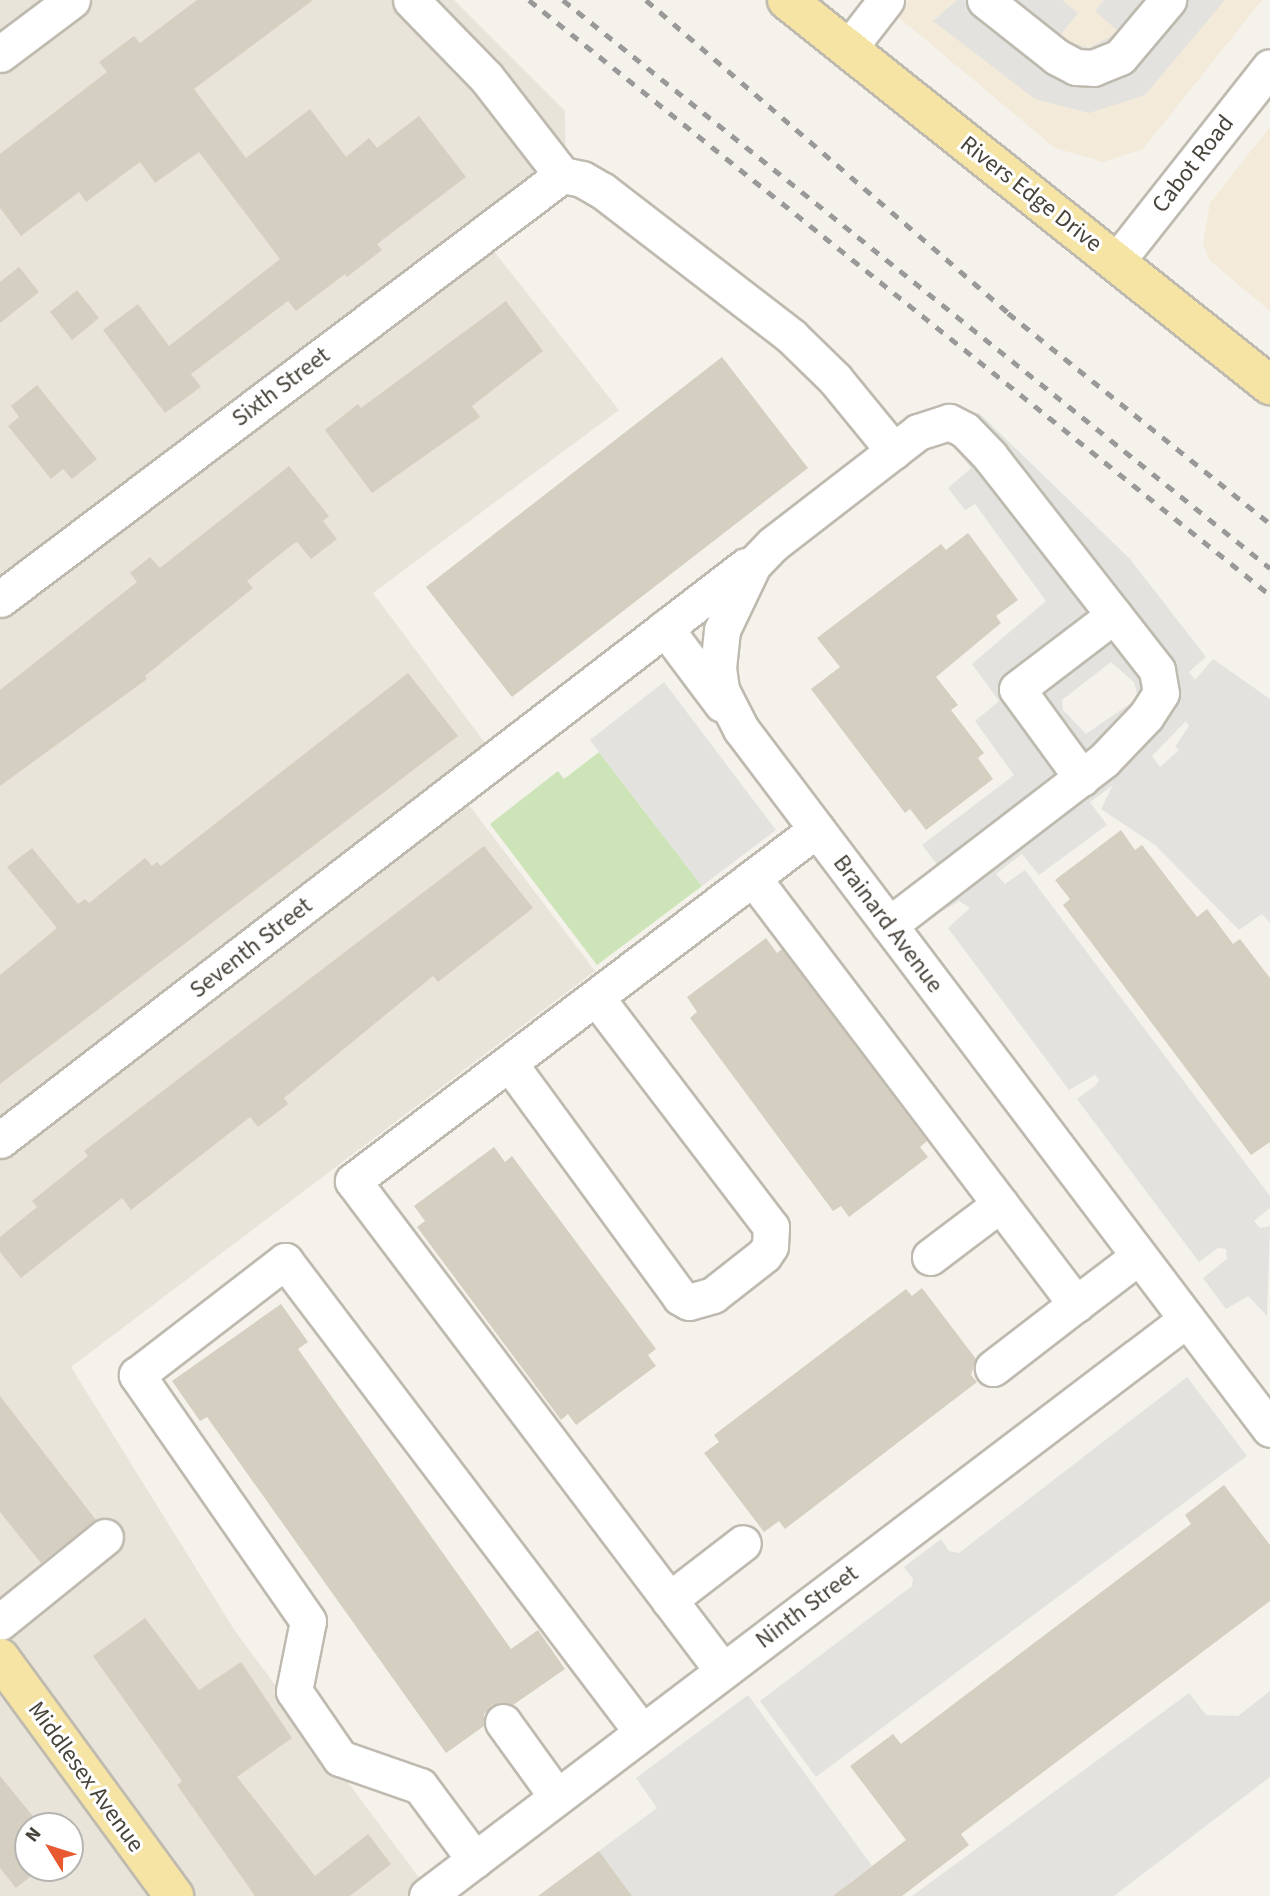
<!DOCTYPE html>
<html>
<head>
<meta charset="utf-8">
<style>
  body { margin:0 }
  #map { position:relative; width:1270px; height:1896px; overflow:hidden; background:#f4f2eb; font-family:"Source Sans 3",sans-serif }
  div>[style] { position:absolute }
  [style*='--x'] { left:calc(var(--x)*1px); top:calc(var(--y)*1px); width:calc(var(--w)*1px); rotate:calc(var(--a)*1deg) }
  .residential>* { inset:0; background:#e8e4da }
  .commercial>* { inset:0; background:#f3ead9 }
  .green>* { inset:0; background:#cde4b8 }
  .parking>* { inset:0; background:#e3e2df }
  .building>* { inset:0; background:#d5cfc2 }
  .roads { filter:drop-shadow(2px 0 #bfbaaf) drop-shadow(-2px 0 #bfbaaf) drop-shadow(0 2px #bfbaaf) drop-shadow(0 -2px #bfbaaf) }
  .minor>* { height:35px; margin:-17.5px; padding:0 17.5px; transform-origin:17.5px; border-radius:17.5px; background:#fff }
  .major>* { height:38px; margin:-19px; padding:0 19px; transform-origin:19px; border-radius:19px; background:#f5e4a4 }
  .rail>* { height:5px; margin-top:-2.5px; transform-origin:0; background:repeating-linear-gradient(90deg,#999 0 9px,transparent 0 18px) }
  span { translate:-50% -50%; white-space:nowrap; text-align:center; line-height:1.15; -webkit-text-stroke:6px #fff; paint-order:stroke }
  .street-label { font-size:24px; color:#48433a }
  .north { position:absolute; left:14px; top:1812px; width:70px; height:70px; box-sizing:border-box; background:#fff; border:2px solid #b6b4b0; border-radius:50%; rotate:308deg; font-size:19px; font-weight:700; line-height:28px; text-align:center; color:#48433a }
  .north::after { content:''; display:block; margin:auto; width:24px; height:32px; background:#e65931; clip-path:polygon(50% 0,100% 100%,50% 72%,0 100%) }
</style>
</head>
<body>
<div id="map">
  <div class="residential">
    <div style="clip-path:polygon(evenodd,0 0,454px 0,565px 111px,566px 182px,489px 245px,619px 410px,373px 593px,509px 775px,469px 805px,595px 971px,71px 1367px,235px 1631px,426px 1887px,414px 1896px,0 1896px,0 0,28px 1826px,70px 1826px,70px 1868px,28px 1868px,28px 1826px)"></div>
  </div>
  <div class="commercial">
    <div style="clip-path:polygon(878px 0,1262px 0,1143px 149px,1103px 162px,1055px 148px)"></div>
    <div style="clip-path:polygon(1270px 127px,1270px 311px,1209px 260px,1203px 243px,1210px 203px)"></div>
  </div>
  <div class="green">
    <div style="clip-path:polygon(599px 752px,702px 886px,597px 965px,490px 824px,558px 771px,564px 779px)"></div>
  </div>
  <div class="parking">
    <div style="clip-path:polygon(957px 0,1062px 0,1078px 13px,1058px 38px,1089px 48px,1119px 32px,1095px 11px,1104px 0,1225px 0,1145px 95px,1089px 113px,1035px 99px,933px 21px)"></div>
    <div style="clip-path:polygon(evenodd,979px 413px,1130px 559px,1206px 657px,1189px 672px,1195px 680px,1213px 659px,1270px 699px,1270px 923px,1262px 914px,1239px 930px,1155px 845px,1101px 809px,1113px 785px,1090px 802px,1107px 825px,1039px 875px,1022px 854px,996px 874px,1005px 884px,1025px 870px,1270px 1196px,1270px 1208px,1254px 1221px,1260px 1228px,1270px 1226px,1267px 1316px,1248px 1296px,1226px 1309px,1203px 1278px,1227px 1259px,1226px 1249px,1218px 1248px,1199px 1262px,1077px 1099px,1096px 1085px,1099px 1080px,1095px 1075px,1069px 1090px,948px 928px,970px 908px,959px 901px,936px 915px,918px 890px,943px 872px,922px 845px,1014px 775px,975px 721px,999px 701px,972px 664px,1046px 601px,975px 504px,965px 510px,948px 488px,971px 468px,949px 440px,979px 413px,1111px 662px,1134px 682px,1137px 694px,1134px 701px,1086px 734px,1063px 710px,1062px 700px,1111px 662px,979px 413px,1186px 721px,1189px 726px,1175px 747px,1179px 750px,1160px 767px,1152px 756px,1186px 721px)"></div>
    <div style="clip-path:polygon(664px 682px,776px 830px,702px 886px,590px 740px)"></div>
    <div style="clip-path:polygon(1187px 1377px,1247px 1456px,816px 1777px,760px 1701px,912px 1586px,913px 1579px,904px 1567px,941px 1539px,949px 1551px,959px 1553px)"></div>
    <div style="clip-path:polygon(1270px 1691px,1270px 1777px,1114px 1896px,912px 1896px,1189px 1693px,1206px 1715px,1238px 1716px)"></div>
    <div style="clip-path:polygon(748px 1695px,872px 1866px,848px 1884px,856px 1896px,632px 1896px,599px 1851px,657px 1808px,636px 1778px)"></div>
  </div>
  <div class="building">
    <div style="clip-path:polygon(197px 0,313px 0,194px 89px,246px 158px,310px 109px,346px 157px,369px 138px,377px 148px,419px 116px,466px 177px,377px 244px,382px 250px,347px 277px,345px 274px,296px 311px,288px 301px,191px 374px,201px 387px,165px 413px,103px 330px,138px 304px,169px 346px,280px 259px,199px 152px,155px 183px,140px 162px,86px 202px,79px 192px,21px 236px,0 208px,0 154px,107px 72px,99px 62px,134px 36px,140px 43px)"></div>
    <div style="clip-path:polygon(19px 267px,39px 292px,0 323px,0 282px)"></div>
    <div style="clip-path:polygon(77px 290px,99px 318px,72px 340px,50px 312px)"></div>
    <div style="clip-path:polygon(506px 301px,543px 351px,472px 406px,480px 417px,372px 493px,325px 430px,358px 404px,361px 408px)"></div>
    <div style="clip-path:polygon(722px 357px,808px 468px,512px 697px,426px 587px)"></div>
    <div style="clip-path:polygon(37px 385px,97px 459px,72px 479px,63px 469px,51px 479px,8px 426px,19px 417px,11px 406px)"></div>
    <div style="clip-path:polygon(289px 466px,329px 516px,323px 521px,337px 539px,311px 559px,297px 542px,293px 544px,247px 581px,253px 588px,145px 676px,147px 679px,0 786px,0 690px,137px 582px,130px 573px,150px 557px,160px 568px)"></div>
    <div style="clip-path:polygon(968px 533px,1018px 600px,996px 616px,1001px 623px,936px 677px,958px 705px,951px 710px,984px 753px,978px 758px,993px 779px,926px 830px,910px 809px,905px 813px,811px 689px,840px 667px,817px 638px,941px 544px,946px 550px)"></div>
    <div style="clip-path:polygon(408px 673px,458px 736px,0 1084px,0 975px,57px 928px,7px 867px,32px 848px,78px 904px,85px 899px,89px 903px,145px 858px,152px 866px,157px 862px,161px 866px)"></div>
    <div style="clip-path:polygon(1121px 830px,1135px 850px,1142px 845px,1197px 917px,1207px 909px,1233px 944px,1240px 939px,1270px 978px,1270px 1142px,1251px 1155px,1063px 905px,1070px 899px,1055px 880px)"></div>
    <div style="clip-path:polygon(484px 846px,533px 908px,438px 982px,433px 976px,284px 1098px,288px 1104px,258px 1127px,250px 1117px,131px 1210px,122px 1198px,21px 1278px,0 1252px,0 1237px,37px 1207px,32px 1201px,88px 1156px,84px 1151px)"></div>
    <div style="clip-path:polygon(766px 938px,777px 953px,782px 949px,927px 1141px,920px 1147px,928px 1157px,849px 1217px,841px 1206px,833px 1211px,690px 1018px,697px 1012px,687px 997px)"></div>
    <div style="clip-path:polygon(494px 1147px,505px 1162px,512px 1156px,656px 1349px,648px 1355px,656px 1366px,576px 1425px,568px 1414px,561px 1420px,417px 1227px,425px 1221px,414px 1206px)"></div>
    <div style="clip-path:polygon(922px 1288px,976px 1359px,971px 1375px,977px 1382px,785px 1529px,779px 1521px,764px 1532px,704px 1453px,719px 1442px,714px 1435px,906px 1289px,912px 1296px)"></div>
    <div style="clip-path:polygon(281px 1304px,308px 1342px,298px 1349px,511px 1649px,538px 1630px,565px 1669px,513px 1705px,492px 1705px,484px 1714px,484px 1726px,446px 1753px,207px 1417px,200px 1421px,172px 1381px)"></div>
    <div style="clip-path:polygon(0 1396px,96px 1520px,41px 1563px,0 1512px)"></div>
    <div style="clip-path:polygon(1224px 1485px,1270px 1545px,1270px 1601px,961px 1834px,969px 1845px,902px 1896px,833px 1896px,906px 1840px,850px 1766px,893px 1734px,901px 1744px,1191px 1524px,1185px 1515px)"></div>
    <div style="clip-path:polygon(145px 1618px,199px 1690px,241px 1662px,292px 1738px,237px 1777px,315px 1876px,368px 1834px,391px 1864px,350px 1896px,255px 1896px,177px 1785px,182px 1781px,93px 1656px)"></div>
    <div style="clip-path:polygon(0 1776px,41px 1826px,28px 1826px,28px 1868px,41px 1868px,16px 1888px,0 1868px)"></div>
    <div style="clip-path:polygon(599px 1851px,632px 1896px,538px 1896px)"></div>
  </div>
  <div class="roads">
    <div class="minor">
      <div style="--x:411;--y:0;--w:107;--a:45.8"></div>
      <div style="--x:486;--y:77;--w:124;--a:52.2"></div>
      <div style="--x:985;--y:0;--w:92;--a:38.4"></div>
      <div style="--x:1057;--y:57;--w:21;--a:28"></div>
      <div style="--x:1076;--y:67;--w:17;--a:3"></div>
      <div style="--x:1093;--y:68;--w:29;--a:-22"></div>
      <div style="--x:1120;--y:57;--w:75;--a:-49.9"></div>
      <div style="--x:848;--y:49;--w:62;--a:-52.2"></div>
      <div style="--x:0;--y:54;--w:90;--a:-36.9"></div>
      <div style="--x:562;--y:175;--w:20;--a:11"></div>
      <div style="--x:582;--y:179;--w:24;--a:30"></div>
      <div style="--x:603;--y:191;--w:237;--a:37.6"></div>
      <div style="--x:791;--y:336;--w:62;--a:44.3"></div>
      <div style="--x:835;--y:379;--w:93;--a:50.7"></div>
      <div style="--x:1116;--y:262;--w:248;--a:-51.7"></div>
      <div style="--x:0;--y:599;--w:704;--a:-37.03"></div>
      <div style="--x:665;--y:628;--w:95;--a:53.1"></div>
      <div style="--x:1082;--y:778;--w:110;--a:-126.1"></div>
      <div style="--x:1017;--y:689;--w:122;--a:-37.3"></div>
      <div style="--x:753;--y:878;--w:535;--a:52.83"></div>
      <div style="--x:1076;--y:1304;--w:105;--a:142.4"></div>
      <div style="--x:889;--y:925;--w:271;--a:-37.5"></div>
      <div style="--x:1104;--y:760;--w:61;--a:-46.3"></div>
      <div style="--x:1146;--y:716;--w:27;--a:-57"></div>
      <div style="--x:1161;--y:693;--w:23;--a:-100"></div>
      <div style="--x:1157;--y:670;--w:271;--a:-128"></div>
      <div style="--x:990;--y:456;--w:36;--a:-134"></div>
      <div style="--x:965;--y:430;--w:18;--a:-153"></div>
      <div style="--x:949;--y:422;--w:33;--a:162"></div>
      <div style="--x:918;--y:432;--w:183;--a:142.3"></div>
      <div style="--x:773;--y:544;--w:29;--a:134"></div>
      <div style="--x:753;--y:565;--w:72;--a:115.5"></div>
      <div style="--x:722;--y:630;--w:38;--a:96"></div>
      <div style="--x:718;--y:668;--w:22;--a:82"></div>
      <div style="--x:721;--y:690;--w:44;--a:62.9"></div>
      <div style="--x:741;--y:729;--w:877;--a:52.92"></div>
      <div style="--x:509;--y:1063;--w:290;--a:53.8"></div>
      <div style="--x:680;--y:1297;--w:10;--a:29"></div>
      <div style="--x:689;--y:1302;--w:25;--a:-16"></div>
      <div style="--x:713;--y:1295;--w:65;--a:-38.1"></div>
      <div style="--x:764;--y:1255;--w:11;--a:-56"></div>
      <div style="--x:770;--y:1246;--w:19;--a:-87"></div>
      <div style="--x:771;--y:1227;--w:289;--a:-127.3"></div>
      <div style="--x:0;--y:1140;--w:941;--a:-37.58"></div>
      <div style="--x:930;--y:1257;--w:88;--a:-37.1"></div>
      <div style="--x:1076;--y:1304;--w:79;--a:-37.3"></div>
      <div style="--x:669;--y:1600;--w:93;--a:-37.6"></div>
      <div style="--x:0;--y:1622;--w:135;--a:-39"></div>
      <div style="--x:723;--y:1671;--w:614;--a:-127.06"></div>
      <div style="--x:353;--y:1181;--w:582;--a:-37.18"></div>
      <div style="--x:503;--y:1722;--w:92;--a:54.2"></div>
      <div style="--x:475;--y:1860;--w:92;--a:-126.6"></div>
      <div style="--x:420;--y:1786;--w:85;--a:-160.7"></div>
      <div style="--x:340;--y:1758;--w:81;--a:-124.5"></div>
      <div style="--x:294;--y:1691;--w:71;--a:-78.7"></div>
      <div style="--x:308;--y:1621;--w:300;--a:-124.8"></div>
      <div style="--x:137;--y:1375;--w:187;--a:-37.6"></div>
      <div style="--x:285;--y:1261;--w:591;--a:52.84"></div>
      <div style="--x:427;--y:1896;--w:954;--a:-37.21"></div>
    </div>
    <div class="major">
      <div style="--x:787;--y:0;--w:618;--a:38.56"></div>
      <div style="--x:0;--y:1658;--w:295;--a:53.8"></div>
    </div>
  </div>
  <div class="rail">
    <div style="--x:529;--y:0;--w:950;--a:38.76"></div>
    <div style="--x:563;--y:0;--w:907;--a:38.78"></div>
    <div style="--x:646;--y:0;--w:479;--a:40.8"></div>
    <div style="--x:1008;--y:313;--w:336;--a:38.8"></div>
  </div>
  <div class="street-label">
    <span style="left:1193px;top:164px;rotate:-52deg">Cabot Road</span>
    <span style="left:1031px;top:194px;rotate:38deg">Rivers Edge Drive</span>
    <span style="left:281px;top:387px;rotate:-37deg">Sixth Street</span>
    <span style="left:888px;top:924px;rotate:53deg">Brainard Avenue</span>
    <span style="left:251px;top:948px;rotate:-38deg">Seventh Street</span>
    <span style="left:807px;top:1607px;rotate:-37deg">Ninth Street</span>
    <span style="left:86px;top:1777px;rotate:54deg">Middlesex Avenue</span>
  </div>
  <div class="north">N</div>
</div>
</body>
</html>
